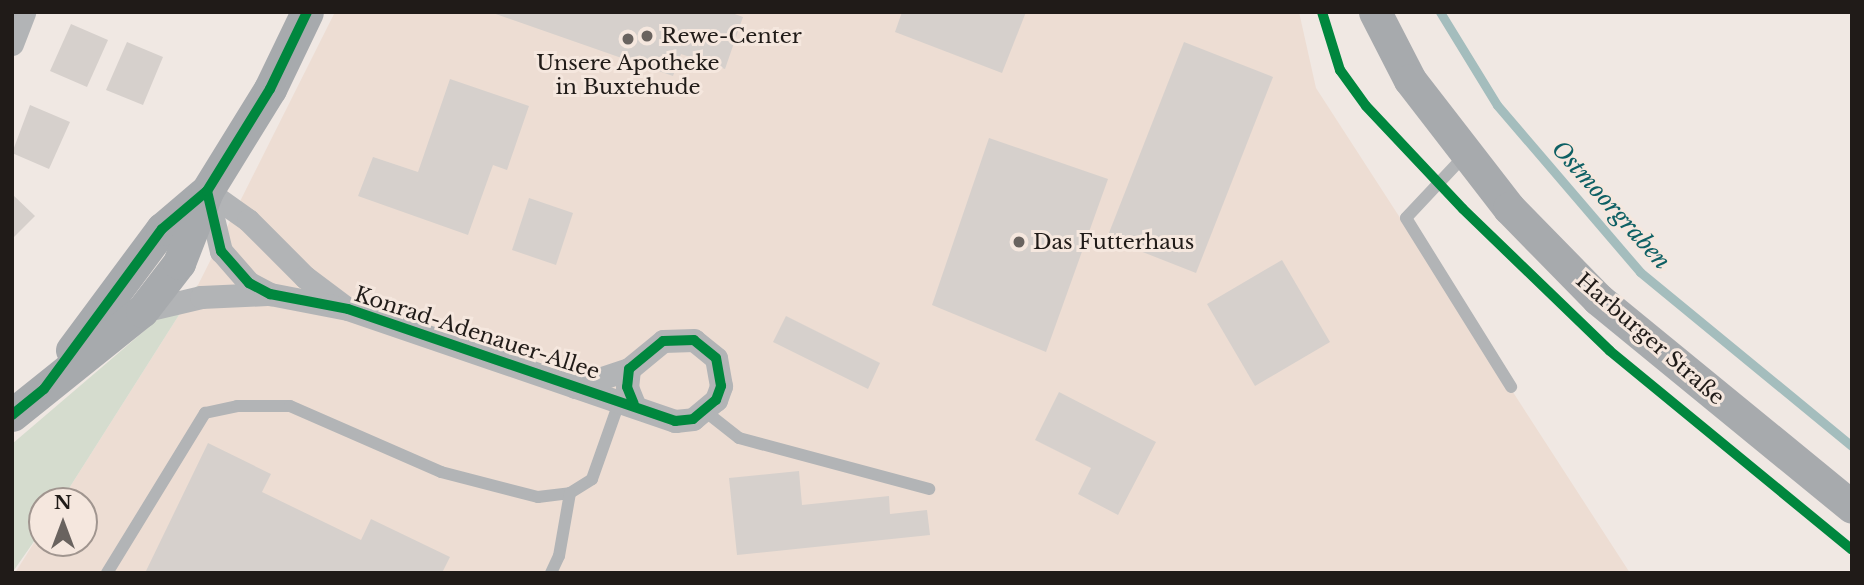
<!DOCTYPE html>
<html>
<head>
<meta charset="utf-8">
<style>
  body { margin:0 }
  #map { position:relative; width:1864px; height:585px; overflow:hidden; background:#f0e8e3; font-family:"Libre Baskerville",serif }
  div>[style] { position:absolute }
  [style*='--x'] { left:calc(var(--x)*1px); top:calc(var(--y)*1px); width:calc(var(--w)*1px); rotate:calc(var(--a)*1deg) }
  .commercial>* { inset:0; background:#edddd3 }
  .green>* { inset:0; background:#d5dcce }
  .stream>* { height:9px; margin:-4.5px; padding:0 4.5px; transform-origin:4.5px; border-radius:4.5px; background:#a4bdbd }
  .building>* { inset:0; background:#d6d0cc }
  .lane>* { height:12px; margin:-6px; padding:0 6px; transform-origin:6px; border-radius:6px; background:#b2b4b6 }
  .street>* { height:23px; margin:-11.5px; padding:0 11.5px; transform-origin:11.5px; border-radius:11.5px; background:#b2b4b6 }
  .secondary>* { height:33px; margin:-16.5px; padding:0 16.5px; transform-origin:16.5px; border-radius:16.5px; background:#a7aaad }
  .cycleway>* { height:10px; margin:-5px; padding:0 5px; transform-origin:5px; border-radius:5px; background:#00873e }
  .dots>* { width:19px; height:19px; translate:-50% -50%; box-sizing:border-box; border:4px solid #f5e7de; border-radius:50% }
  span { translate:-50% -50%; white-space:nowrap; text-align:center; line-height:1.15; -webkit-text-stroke:6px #f5e7de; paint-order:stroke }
  .poi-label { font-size:21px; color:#201b18 }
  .left { translate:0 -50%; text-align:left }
  .street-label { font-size:21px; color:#201b18 }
  .water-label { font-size:23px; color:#0e6064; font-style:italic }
  .frame { position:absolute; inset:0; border:14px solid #201b18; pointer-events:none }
  .north { position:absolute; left:28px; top:487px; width:70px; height:70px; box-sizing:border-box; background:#f5e7de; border:2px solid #a0958f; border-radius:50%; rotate:0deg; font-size:19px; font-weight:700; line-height:28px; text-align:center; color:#201b18 }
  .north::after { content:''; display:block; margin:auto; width:24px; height:32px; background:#69635f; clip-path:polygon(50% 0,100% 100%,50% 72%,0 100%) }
</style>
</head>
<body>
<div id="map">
  <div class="commercial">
    <div style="clip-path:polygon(335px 12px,1299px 12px,1316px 88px,1630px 573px,15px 573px,42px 530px,42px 543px,84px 543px,84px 501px,61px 501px,198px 285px)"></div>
  </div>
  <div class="green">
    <div style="clip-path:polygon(198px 285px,61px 501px,42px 501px,42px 530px,12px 573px,12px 444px)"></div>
  </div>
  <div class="stream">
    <div style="--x:1440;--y:12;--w:109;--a:58.5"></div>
    <div style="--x:1497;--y:105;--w:220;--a:49.4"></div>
    <div style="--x:1640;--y:272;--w:274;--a:39.4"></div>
  </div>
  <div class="building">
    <div style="clip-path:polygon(490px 12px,729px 12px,743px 17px,725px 69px,681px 54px,673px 76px)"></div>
    <div style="clip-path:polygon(902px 12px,1026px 12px,1002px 73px,895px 32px)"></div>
    <div style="clip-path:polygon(71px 24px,108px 40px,87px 87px,50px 71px)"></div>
    <div style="clip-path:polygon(127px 42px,163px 57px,143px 105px,106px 90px)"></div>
    <div style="clip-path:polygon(1184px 42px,1273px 77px,1196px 273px,1107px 238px)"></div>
    <div style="clip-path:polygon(450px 79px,529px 106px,507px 170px,493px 165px,468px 235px,358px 196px,373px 157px,418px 172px)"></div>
    <div style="clip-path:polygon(30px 105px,70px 122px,49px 169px,12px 153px)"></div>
    <div style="clip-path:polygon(989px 138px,1108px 179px,1046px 352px,932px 305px)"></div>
    <div style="clip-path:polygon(12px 194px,35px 216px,12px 239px)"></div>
    <div style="clip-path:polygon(529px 198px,573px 213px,556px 265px,512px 250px)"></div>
    <div style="clip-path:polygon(1282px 260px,1330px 342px,1255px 386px,1207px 304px)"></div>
    <div style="clip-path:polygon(786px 316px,880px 363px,868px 389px,773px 342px)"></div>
    <div style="clip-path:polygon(1059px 392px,1156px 442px,1118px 515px,1078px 494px,1091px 468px,1035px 440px)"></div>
    <div style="clip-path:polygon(208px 443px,271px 474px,262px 492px,361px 540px,371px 519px,450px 557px,442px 573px,145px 573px)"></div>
    <div style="clip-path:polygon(799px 471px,802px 505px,889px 496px,890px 514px,927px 510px,930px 535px,737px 555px,729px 478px)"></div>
  </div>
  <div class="lane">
    <div style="--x:1467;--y:153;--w:89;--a:133.2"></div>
    <div style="--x:1406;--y:218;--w:199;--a:58.1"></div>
    <div style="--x:706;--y:412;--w:42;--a:38.2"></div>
    <div style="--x:739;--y:438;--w:197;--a:15"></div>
    <div style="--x:107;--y:573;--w:188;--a:-58.5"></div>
    <div style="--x:205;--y:413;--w:33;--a:-12"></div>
    <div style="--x:237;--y:406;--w:53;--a:0"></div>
    <div style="--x:290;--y:406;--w:165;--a:23.6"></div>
    <div style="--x:441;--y:472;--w:100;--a:14.5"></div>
    <div style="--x:538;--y:497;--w:32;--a:-7"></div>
    <div style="--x:570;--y:493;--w:26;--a:-32"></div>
    <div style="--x:592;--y:479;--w:84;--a:-70.5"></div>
    <div style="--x:551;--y:573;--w:19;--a:-65"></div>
    <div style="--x:559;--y:556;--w:64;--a:-80.1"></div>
  </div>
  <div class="street">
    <div style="--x:12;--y:44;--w:34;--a:-69"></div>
    <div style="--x:207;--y:191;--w:50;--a:35.3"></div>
    <div style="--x:248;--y:220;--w:81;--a:45"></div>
    <div style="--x:305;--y:277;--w:50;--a:36.9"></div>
    <div style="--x:208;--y:197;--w:56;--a:76.5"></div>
    <div style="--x:221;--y:251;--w:43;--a:48.8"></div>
    <div style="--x:249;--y:283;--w:24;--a:28"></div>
    <div style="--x:270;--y:294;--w:79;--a:10.9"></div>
    <div style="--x:348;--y:309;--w:346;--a:18.9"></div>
    <div style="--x:675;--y:421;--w:18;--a:-6"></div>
    <div style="--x:693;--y:419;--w:30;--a:-40"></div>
    <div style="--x:716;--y:400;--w:15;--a:-70"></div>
    <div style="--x:721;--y:386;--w:28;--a:-100"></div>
    <div style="--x:716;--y:358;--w:28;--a:-141"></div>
    <div style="--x:694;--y:340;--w:31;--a:178"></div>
    <div style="--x:663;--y:341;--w:44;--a:140.5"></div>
    <div style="--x:629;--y:369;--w:18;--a:96"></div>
    <div style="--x:627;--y:387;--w:18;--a:68"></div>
    <div style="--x:142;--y:311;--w:61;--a:-13.3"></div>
    <div style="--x:201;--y:297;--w:66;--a:-2.6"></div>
    <div style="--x:575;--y:387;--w:57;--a:-18.4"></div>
  </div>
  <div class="secondary">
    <div style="--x:1375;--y:12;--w:76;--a:62.8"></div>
    <div style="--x:1410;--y:80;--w:162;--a:52.3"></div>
    <div style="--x:1509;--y:208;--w:127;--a:45.6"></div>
    <div style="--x:1598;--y:299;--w:328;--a:39.3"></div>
    <div style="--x:72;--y:350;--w:151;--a:-53.4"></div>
    <div style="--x:162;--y:229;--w:54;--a:-40.5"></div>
    <div style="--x:12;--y:415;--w:166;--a:-38.7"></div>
    <div style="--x:142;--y:311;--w:61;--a:-52.4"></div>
    <div style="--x:179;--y:263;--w:77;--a:-68.7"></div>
    <div style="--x:207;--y:191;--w:120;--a:-58.3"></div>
    <div style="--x:270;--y:89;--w:85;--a:-64.3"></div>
  </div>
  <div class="cycleway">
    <div style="--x:1322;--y:12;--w:61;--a:72.8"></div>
    <div style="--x:1340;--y:70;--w:44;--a:54.2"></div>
    <div style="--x:1366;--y:106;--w:141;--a:46.7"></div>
    <div style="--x:1463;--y:209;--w:204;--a:44"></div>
    <div style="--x:1610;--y:351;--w:313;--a:39.4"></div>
    <div style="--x:207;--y:191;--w:62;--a:76.9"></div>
    <div style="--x:221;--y:251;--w:43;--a:48.8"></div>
    <div style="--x:249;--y:283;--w:24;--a:28"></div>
    <div style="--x:270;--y:294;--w:79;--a:10.9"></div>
    <div style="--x:348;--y:309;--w:346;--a:18.9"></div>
    <div style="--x:675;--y:421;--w:18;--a:-6"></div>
    <div style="--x:693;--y:419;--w:30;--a:-40"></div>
    <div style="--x:716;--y:400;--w:15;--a:-70"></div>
    <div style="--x:721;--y:386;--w:28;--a:-100"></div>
    <div style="--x:716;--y:358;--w:28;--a:-141"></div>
    <div style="--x:694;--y:340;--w:31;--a:178"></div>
    <div style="--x:663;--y:341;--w:44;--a:140.5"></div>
    <div style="--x:629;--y:369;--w:18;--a:96"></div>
    <div style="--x:627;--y:387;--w:18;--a:68"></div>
    <div style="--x:12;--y:415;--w:41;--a:-39.1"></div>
    <div style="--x:44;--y:389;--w:199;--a:-53.6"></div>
    <div style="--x:162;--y:229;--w:59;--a:-40.2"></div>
    <div style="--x:207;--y:191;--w:120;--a:-58.3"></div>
    <div style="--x:270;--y:89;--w:85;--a:-64.3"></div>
  </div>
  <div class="dots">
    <div style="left:647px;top:36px;background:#69635f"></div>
    <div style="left:628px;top:39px;background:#69635f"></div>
    <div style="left:1019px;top:242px;background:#69635f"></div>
  </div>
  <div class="poi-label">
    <span class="left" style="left:661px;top:36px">Rewe-Center</span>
    <span style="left:628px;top:75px">Unsere Apotheke<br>in Buxtehude</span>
    <span class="left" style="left:1033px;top:242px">Das Futterhaus</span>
  </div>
  <div class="street-label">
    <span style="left:477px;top:333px;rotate:18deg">Konrad-Adenauer-Allee</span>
    <span style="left:1650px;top:339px;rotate:41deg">Harburger Straße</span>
  </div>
  <div class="water-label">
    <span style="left:1611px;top:205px;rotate:48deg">Ostmoorgraben</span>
  </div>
  <div class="frame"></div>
  <div class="north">N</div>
</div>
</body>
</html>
